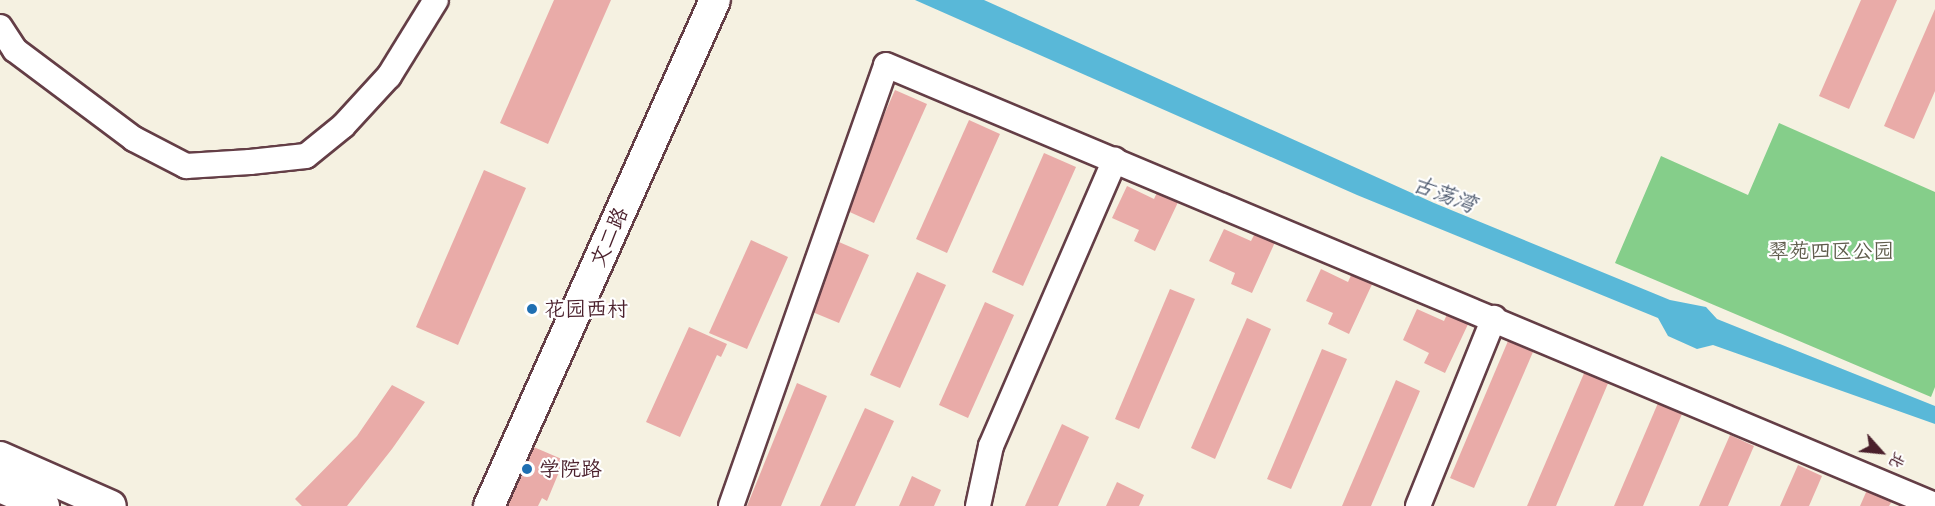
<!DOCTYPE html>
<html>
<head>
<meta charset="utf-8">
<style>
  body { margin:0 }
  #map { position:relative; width:1935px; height:506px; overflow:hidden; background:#f5f1e1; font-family:"Comic Neue","LXGW WenKai TC",sans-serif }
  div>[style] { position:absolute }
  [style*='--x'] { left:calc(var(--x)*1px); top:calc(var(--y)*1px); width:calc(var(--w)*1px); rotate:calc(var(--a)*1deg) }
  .green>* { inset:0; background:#85ce8a }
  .water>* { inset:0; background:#59b8d8 }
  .building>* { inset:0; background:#e9aba8 }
  .roads { filter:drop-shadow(2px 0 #643e46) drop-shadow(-2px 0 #643e46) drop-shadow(0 2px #643e46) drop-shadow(0 -2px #643e46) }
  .minor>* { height:24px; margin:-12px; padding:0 12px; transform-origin:12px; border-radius:12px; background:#fff }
  .major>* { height:30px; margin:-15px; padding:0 15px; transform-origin:15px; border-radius:15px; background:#fff }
  .dots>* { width:16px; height:16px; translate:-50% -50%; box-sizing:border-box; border:3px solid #fff; border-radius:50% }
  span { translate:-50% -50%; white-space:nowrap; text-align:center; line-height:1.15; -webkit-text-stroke:4.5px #fff; paint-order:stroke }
  .street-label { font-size:21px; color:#4a1f2b }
  .park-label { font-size:21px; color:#5f5c4c }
  .poi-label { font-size:21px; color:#4a1f2b }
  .left { translate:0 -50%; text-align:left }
  .water-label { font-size:22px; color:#505c70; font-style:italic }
  .north { position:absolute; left:1851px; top:422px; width:60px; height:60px; -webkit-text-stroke:4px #fff; paint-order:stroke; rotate:117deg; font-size:16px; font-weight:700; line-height:24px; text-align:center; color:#4a1f2b }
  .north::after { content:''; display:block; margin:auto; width:21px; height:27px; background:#4a1f2b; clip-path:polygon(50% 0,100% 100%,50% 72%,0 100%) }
</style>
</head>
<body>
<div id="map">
  <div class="green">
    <div style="clip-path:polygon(1779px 123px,1935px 192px,1935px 387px,1931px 397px,1615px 263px,1661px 156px,1748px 195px)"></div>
  </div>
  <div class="water">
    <div style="clip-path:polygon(915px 0,984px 0,1434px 203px,1670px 300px,1706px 307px,1717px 319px,1935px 406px,1935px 424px,1713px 345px,1697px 349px,1668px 336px,1658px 318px,1357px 195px)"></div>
  </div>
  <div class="building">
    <div style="clip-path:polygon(554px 0,611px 0,548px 144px,500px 123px)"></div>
    <div style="clip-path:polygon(1861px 0,1897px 0,1849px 109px,1819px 96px)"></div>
    <div style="clip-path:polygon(1935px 9px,1935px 91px,1914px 139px,1884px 126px)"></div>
    <div style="clip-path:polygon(895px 90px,927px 104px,874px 223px,843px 209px)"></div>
    <div style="clip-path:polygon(969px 120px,1000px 134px,947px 253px,916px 239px)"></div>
    <div style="clip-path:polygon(1044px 153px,1076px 167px,1023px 286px,992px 272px)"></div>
    <div style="clip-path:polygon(484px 170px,526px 188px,458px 345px,416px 327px)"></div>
    <div style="clip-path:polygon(1127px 186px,1154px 199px,1159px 188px,1180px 198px,1155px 251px,1134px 241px,1139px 230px,1112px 218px)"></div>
    <div style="clip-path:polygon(1224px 229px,1251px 241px,1256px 231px,1276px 240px,1252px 293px,1231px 284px,1235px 273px,1209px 261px)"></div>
    <div style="clip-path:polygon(751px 240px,788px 257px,747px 349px,709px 333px)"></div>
    <div style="clip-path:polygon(839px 242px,869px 255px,839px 323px,810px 311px)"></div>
    <div style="clip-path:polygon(1321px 269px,1348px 282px,1353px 271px,1374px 280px,1349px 334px,1328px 324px,1333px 313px,1306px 301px)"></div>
    <div style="clip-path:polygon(917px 272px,946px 285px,900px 388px,870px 375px)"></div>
    <div style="clip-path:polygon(1170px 289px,1195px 299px,1139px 429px,1115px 419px)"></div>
    <div style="clip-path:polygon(985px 302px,1014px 315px,968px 418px,939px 405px)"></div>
    <div style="clip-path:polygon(1417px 309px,1444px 321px,1449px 310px,1470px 320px,1445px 373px,1424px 363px,1429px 353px,1403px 340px)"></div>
    <div style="clip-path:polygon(1247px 318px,1271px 329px,1215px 459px,1191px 448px)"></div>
    <div style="clip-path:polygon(689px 327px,727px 344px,721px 357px,717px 355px,680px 437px,646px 422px)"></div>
    <div style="clip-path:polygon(1508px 341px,1533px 352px,1474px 488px,1450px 478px)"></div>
    <div style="clip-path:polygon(1322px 349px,1347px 359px,1291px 489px,1267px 479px)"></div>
    <div style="clip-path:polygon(1585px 371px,1609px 381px,1556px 506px,1527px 506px)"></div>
    <div style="clip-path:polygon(1396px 380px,1420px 391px,1371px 506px,1342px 506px)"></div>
    <div style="clip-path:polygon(797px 383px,827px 396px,781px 506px,747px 506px)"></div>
    <div style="clip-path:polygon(392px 385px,425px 402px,392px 449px,347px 506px,302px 506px,295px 499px,357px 436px)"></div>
    <div style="clip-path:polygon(1658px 403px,1682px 414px,1643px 506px,1614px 506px)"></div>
    <div style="clip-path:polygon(865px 408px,894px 421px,855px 506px,820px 506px)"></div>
    <div style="clip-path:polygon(1062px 424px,1089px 437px,1058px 506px,1025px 506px)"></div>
    <div style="clip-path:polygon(1730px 435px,1754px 446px,1728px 506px,1699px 506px)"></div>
    <div style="clip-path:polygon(508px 436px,564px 460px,547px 501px,542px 498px,538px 506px,482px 506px)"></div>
    <div style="clip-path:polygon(1798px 465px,1822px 476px,1809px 506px,1780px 506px)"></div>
    <div style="clip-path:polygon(912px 476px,941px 490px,934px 506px,899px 506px)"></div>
    <div style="clip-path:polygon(1117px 482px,1144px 495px,1139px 506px,1106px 506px)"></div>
    <div style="clip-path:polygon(1867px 490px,1892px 501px,1889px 506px,1860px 506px)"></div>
  </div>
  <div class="roads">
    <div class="minor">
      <div style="--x:0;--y:27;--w:27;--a:57"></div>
      <div style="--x:15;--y:50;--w:149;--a:36.8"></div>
      <div style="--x:134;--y:139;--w:59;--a:27.4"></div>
      <div style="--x:186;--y:166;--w:64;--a:-3.6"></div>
      <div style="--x:250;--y:162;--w:56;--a:-6.1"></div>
      <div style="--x:306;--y:156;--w:48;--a:-39"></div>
      <div style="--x:343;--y:126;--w:68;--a:-47.4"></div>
      <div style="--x:389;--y:76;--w:89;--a:-58.3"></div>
      <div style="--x:731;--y:506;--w:467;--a:-70.6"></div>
      <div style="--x:886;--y:65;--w:1138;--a:22.76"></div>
      <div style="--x:978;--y:506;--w:61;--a:-77.8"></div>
      <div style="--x:991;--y:446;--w:312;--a:-66.6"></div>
      <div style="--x:1418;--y:506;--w:203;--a:-68"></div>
    </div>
    <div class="major">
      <div style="--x:0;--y:457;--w:121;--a:23.8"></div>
      <div style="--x:0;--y:487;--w:48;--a:23.4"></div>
      <div style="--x:489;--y:506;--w:554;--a:-65.93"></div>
    </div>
  </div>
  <div class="dots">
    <div style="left:532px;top:309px;background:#1f6fb2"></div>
    <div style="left:527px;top:469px;background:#1f6fb2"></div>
  </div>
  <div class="street-label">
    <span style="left:609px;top:237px;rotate:-66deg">文二路</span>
  </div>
  <div class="park-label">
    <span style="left:1831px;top:251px">翠苑四区公园</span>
  </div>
  <div class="poi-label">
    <span class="left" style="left:544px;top:309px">花园西村</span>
    <span class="left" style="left:539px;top:469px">学院路</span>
  </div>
  <div class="water-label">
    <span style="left:1444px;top:195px;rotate:21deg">古荡湾</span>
  </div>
  <div class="north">北</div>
</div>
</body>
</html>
